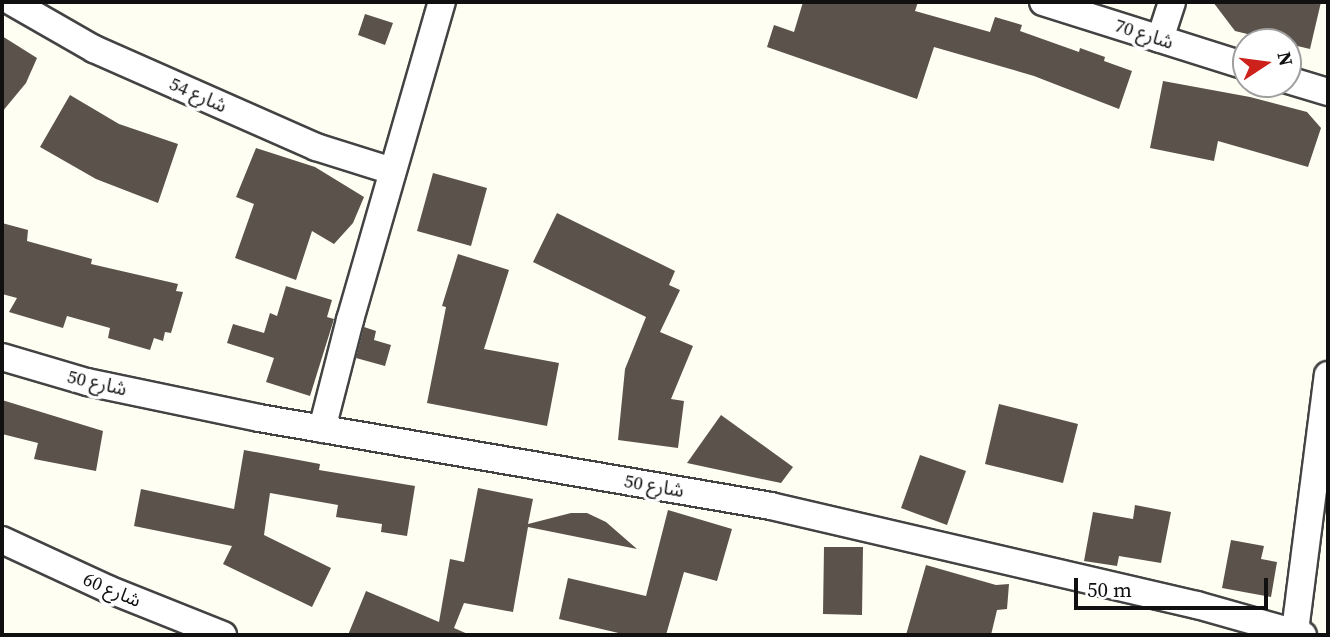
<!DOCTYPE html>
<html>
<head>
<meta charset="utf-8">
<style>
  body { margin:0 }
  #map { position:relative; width:1330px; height:637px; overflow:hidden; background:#fffef3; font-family:"Source Serif 4","Noto Sans Arabic",serif }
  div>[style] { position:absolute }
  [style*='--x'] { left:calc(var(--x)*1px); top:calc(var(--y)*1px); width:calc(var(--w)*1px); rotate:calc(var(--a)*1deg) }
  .building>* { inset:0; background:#5a524b }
  .roads { filter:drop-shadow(2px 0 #434343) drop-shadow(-2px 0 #434343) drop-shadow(0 2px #434343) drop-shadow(0 -2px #434343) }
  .minor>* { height:26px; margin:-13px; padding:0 13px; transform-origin:13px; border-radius:13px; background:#fff }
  span { translate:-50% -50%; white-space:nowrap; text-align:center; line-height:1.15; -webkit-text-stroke:7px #fff; paint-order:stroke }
  .street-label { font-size:19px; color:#101010 }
  .frame { position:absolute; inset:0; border:4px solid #101010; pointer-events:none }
  .north { position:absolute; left:1232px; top:28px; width:70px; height:70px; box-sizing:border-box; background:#fff; border:2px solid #9f9f9f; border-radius:50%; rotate:77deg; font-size:19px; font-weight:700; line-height:28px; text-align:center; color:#101010 }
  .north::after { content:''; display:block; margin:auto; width:24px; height:32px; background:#cd221b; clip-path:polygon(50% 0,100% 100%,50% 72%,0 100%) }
  .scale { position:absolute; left:1074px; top:578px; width:194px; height:32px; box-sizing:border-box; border:4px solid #101010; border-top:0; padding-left:9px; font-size:21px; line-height:24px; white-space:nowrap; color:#101010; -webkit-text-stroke:5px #fff; paint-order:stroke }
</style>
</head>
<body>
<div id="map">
  <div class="building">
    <div style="clip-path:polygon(803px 2px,918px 2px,915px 11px,990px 32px,995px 17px,1022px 25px,1020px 31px,1079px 52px,1080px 48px,1105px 57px,1104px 61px,1132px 71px,1119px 109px,1034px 76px,934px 47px,917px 99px,767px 47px,774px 25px,794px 32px)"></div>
    <div style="clip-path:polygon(1213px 2px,1321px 2px,1310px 49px,1235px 31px)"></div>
    <div style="clip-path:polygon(365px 14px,393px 23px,385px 45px,358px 35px)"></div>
    <div style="clip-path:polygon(2px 36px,37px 58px,26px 83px,2px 112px)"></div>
    <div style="clip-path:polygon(1163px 81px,1250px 97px,1307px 112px,1321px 128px,1308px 167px,1218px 141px,1214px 161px,1150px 148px)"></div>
    <div style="clip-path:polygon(70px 95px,119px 124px,178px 144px,158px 203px,96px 179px,40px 147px)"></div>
    <div style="clip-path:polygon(256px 148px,315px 167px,364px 197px,353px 223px,334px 244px,312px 231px,296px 280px,235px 258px,254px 204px,236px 197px)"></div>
    <div style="clip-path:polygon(433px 173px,487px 188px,471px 246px,417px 231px)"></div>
    <div style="clip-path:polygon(557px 213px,675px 271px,669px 285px,680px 290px,660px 332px,693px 346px,671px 399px,684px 401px,678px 448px,618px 440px,625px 369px,646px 317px,533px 262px)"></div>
    <div style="clip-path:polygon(2px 223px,28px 230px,27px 241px,92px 259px,91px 264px,178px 284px,176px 291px,183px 292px,171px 333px,165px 332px,163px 341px,154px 338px,150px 350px,108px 338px,110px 328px,67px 316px,63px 328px,9px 312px,17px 298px,2px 294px)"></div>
    <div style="clip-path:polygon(458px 254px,509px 270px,484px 349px,559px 363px,547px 426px,427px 403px,446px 307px,442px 306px)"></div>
    <div style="clip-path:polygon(286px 286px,332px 300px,327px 317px,334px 319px,310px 396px,266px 382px,274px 358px,227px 343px,233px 324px,264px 333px,270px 313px,277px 316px)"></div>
    <div style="clip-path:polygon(364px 327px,376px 331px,374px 340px,391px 345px,385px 366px,356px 358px)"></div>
    <div style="clip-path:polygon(2px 400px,103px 431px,96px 471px,34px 459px,38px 443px,2px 434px)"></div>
    <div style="clip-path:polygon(999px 404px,1078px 424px,1063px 483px,985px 464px)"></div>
    <div style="clip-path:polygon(721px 415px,793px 467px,781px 483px,687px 463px)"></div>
    <div style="clip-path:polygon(244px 450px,320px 464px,319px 470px,415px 486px,407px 536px,381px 532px,382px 524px,336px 517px,338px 505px,270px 493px,264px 535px,331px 568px,312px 607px,223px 564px,232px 546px,134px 526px,141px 489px,234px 509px)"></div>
    <div style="clip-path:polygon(920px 455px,966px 471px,947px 525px,901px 508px)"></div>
    <div style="clip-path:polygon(478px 488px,533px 499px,528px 524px,571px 513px,587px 513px,606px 522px,637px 549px,528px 527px,513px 612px,464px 603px,454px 628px,470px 635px,348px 635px,366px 591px,439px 622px,450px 559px,464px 562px)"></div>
    <div style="clip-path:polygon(1135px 505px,1171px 512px,1161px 563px,1119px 556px,1117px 566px,1084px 561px,1093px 512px,1133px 519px)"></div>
    <div style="clip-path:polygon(668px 510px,732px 529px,717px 581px,684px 572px,666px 635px,627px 635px,559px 619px,568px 578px,646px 596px)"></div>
    <div style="clip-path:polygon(1231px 540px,1264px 546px,1261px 559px,1277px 562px,1271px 597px,1222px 588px)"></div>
    <div style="clip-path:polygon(824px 547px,863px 547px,862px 615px,823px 614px)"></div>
    <div style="clip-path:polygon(926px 565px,996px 585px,1009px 584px,1007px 609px,997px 610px,991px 635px,906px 635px)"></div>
  </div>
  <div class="roads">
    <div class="minor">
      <div style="--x:12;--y:2;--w:95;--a:29.8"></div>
      <div style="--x:94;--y:49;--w:243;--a:23.8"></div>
      <div style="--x:316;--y:147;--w:80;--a:17.5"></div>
      <div style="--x:1043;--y:2;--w:213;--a:17.5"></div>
      <div style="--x:1160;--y:39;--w:39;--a:-72"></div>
      <div style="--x:1288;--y:80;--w:42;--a:16.7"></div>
      <div style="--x:2;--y:357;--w:89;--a:16.4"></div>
      <div style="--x:87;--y:382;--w:176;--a:11.8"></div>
      <div style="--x:259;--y:418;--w:520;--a:9.75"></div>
      <div style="--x:771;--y:506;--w:437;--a:13.1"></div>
      <div style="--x:1197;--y:605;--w:110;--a:15.8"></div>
      <div style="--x:322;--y:429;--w:113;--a:-75.6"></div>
      <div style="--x:350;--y:320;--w:331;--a:-73.9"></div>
      <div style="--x:2;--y:540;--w:117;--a:24.8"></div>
      <div style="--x:108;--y:589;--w:124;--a:21.8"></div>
      <div style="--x:1295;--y:631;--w:258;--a:-82.7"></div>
    </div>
  </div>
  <div class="street-label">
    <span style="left:1144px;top:34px;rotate:18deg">شارع 70</span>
    <span style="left:198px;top:95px;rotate:24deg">شارع 54</span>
    <span style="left:97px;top:383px;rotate:13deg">شارع 50</span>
    <span style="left:654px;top:486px;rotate:10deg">شارع 50</span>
    <span style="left:112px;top:590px;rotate:23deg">شارع 60</span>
  </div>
  <div class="frame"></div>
  <div class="north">N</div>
  <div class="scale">50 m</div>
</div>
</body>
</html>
